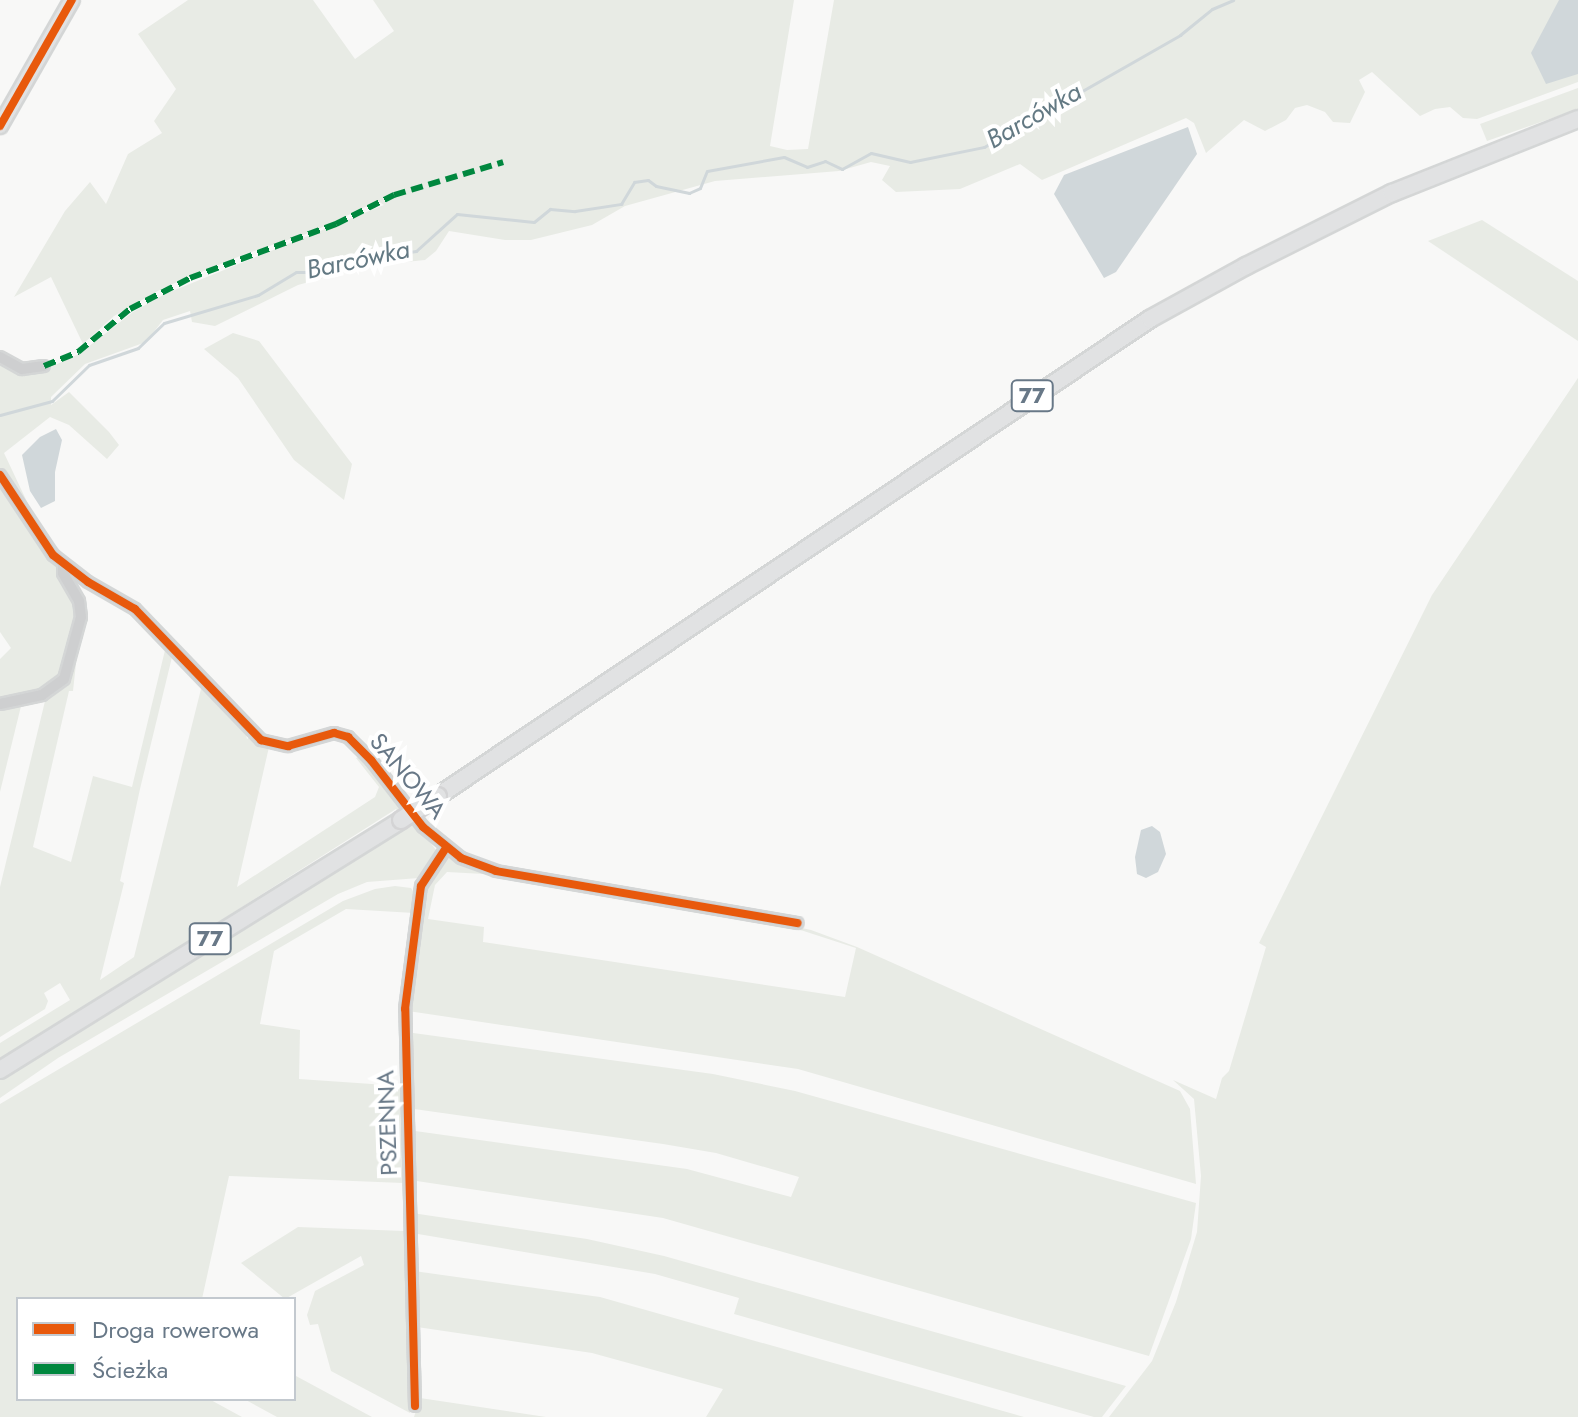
<!DOCTYPE html>
<html>
<head>
<meta charset="utf-8">
<style>
  body { margin:0 }
  #map { position:relative; width:1578px; height:1417px; overflow:hidden; background:#f8f8f7; font-family:Jost,sans-serif }
  div>[style] { position:absolute }
  [style*='--x'] { left:calc(var(--x)*1px); top:calc(var(--y)*1px); width:calc(var(--w)*1px); rotate:calc(var(--a)*1deg) }
  .green>* { inset:0; background:#e8ebe5 }
  .water>* { inset:0; background:#d0d7da }
  .stream>* { height:3px; margin:-1.5px; padding:0 1.5px; transform-origin:1.5px; border-radius:1.5px; background:#d0d7da }
  .roads { filter:drop-shadow(2px 0 #d4d6d6) drop-shadow(-2px 0 #d4d6d6) drop-shadow(0 2px #d4d6d6) drop-shadow(0 -2px #d4d6d6) }
  .street>* { height:10px; margin:-5px; padding:0 5px; transform-origin:5px; border-radius:5px; background:#cecfd0 }
  .secondary>* { height:14px; margin:-7px; padding:0 7px; transform-origin:7px; border-radius:7px; background:#e1e2e3 }
  .primary>* { height:16px; margin:-8px; padding:0 8px; transform-origin:8px; border-radius:8px; background:#e1e2e3 }
  .bridges { filter:drop-shadow(2px 0 #d4d4d5) drop-shadow(-2px 0 #d4d4d5) drop-shadow(0 2px #d4d4d5) drop-shadow(0 -2px #d4d4d5) }
  .primary-bridge>* { height:16px; margin:-8px; padding:0 8px; transform-origin:8px; border-radius:8px; background:#e1e2e3 }
  .quiet>* { height:6px; margin-top:-3px; transform-origin:0; background:repeating-linear-gradient(90deg,#00873e 0 12px,transparent 0 18px) }
  .cycleway>* { height:8px; margin:-4px; padding:0 4px; transform-origin:4px; border-radius:4px; background:#e8590c }
  span { translate:-50% -50%; white-space:nowrap; text-align:center; line-height:1.15; -webkit-text-stroke:8px #fff; paint-order:stroke }
  .shield-label span { padding:2px 6px; background:#fff; border:2px solid; border-radius:6px; -webkit-text-stroke-width:0 }
  .shield-label { font-size:22px; color:#687887; font-weight:700 }
  .street-label { font-size:24px; color:#687887 }
  .water-label { font-size:26px; color:#637983; font-style:italic }
  .legend { position:absolute; left:16px; top:1297px; width:280px; height:104px; box-sizing:border-box; background:#fff; border:2px solid #c3c9cf; margin:0; padding:10px 14px; list-style:none; font-size:24px; color:#687887 }
  .legend li { display:flex; align-items:center; gap:16px; height:40px }
  .legend b { width:40px; border:2px solid #c3c9cf }
</style>
</head>
<body>
<div id="map">
  <div class="green">
    <div style="clip-path:polygon(188px 0,313px 0,355px 59px,394px 31px,373px 0,794px 0,770px 146px,787px 150px,808px 149px,834px 0,1578px 0,1578px 82px,1477px 119px,1463px 118px,1450px 107px,1435px 109px,1420px 116px,1372px 72px,1359px 80px,1365px 92px,1350px 123px,1333px 122px,1325px 112px,1307px 105px,1295px 108px,1286px 120px,1265px 131px,1244px 120px,1206px 153px,1194px 123px,1186px 118px,1042px 180px,1020px 164px,960px 189px,896px 192px,882px 180px,890px 166px,871px 162px,839px 171px,715px 181px,625px 206px,592px 225px,531px 240px,505px 240px,449px 231px,436px 251px,425px 260px,366px 266px,298px 285px,215px 326px,192px 322px,190px 311px,163px 320px,146px 342px,85px 364px,51px 397px,51px 405px,69px 392px,109px 432px,119px 445px,107px 459px,69px 425px,50px 417px,4px 453px,38px 525px,64px 555px,59px 558px,0 470px,0 360px,42px 371px,79px 354px,133px 312px,165px 294px,384px 205px,378px 201px,312px 232px,245px 254px,163px 288px,114px 316px,83px 344px,51px 277px,14px 297px,65px 211px,90px 182px,106px 204px,128px 154px,162px 133px,154px 121px,176px 89px,138px 34px)"></div>
    <div style="clip-path:polygon(1578px 88px,1578px 109px,1487px 141px,1480px 124px)"></div>
    <div style="clip-path:polygon(1482px 220px,1578px 281px,1578px 341px,1428px 241px)"></div>
    <div style="clip-path:polygon(233px 333px,259px 341px,352px 464px,344px 500px,294px 460px,238px 378px,204px 349px)"></div>
    <div style="clip-path:polygon(1578px 378px,1578px 1417px,1109px 1417px,1152px 1361px,1176px 1302px,1197px 1232px,1201px 1176px,1194px 1099px,1173px 1080px,1216px 1099px,1222px 1078px,1229px 1071px,1266px 947px,1259px 943px,1432px 595px)"></div>
    <div style="clip-path:polygon(0 478px,38px 542px,56px 564px,77px 605px,77px 615px,63px 675px,44px 691px,0 701px,0 659px,11px 648px,0 632px)"></div>
    <div style="clip-path:polygon(79px 636px,73px 691px,69px 691px,33px 847px,71px 862px,93px 776px,132px 787px,166px 646px,173px 653px,140px 789px,120px 881px,124px 883px,100px 980px,134px 957px,202px 685px,245px 729px,247px 739px,251px 736px,269px 747px,237px 887px,375px 797px,379px 787px,356px 758px,360px 756px,364px 756px,436px 850px,419px 878px,367px 882px,338px 894px,58px 1058px,0 1098px,0 1080px,410px 826px,396px 809px,0 1061px,0 1043px,70px 1000px,60px 983px,44px 993px,48px 1001px,45px 1009px,0 1037px,0 887px,46px 697px,54px 692px)"></div>
    <div style="clip-path:polygon(22px 702px,0 792px,0 706px)"></div>
    <div style="clip-path:polygon(446px 857px,484px 874px,447px 872px,435px 885px,428px 919px,484px 927px,483px 942px,845px 997px,856px 948px,779px 923px,811px 930px,857px 947px,1180px 1091px,1190px 1109px,1196px 1184px,798px 1069px,408px 1011px,423px 902px,433px 872px)"></div>
    <div style="clip-path:polygon(395px 886px,411px 888px,415px 894px,416px 914px,400px 1037px,403px 979px,414px 913px,346px 909px,274px 951px,260px 1024px,300px 1030px,299px 1079px,401px 1086px,413px 1391px,410px 1413px,331px 1371px,318px 1324px,310px 1325px,307px 1315px,315px 1291px,364px 1265px,361px 1256px,285px 1299px,241px 1263px,298px 1227px,404px 1231px,403px 1183px,229px 1176px,202px 1299px,18px 1299px,18px 1399px,209px 1399px,242px 1417px,0 1417px,0 1104px,343px 901px,375px 889px)"></div>
    <div style="clip-path:polygon(406px 1032px,713px 1074px,795px 1091px,1196px 1203px,1191px 1239px,1149px 1356px,663px 1218px,410px 1180px,408px 1130px,687px 1169px,791px 1197px,799px 1177px,716px 1153px,663px 1144px,407px 1108px)"></div>
    <div style="clip-path:polygon(412px 1213px,587px 1239px,664px 1256px,1126px 1386px,1102px 1417px,1094px 1417px,734px 1314px,739px 1298px,655px 1274px,412px 1233px)"></div>
    <div style="clip-path:polygon(414px 1271px,600px 1297px,1024px 1417px,706px 1417px,723px 1389px,592px 1353px,417px 1327px)"></div>
    <div style="clip-path:polygon(294px 1375px,296px 1376px,372px 1417px,277px 1417px,244px 1399px,294px 1399px)"></div>
    <div style="clip-path:polygon(420px 1398px,546px 1417px,414px 1417px)"></div>
  </div>
  <div class="water">
    <div style="clip-path:polygon(1559px 0,1578px 0,1578px 74px,1546px 84px,1531px 53px)"></div>
    <div style="clip-path:polygon(1188px 127px,1197px 154px,1116px 272px,1104px 278px,1054px 194px,1064px 175px)"></div>
    <div style="clip-path:polygon(56px 429px,62px 440px,55px 472px,55px 501px,41px 508px,30px 491px,22px 455px,40px 437px)"></div>
    <div style="clip-path:polygon(1152px 826px,1160px 832px,1166px 854px,1158px 872px,1146px 878px,1137px 874px,1135px 857px,1141px 830px)"></div>
  </div>
  <div class="stream">
    <div style="--x:0;--y:415;--w:54;--a:-15.1"></div>
    <div style="--x:52;--y:401;--w:52;--a:-44.2"></div>
    <div style="--x:89;--y:365;--w:52;--a:-19.1"></div>
    <div style="--x:138;--y:348;--w:36;--a:-44"></div>
    <div style="--x:164;--y:323;--w:98;--a:-16.6"></div>
    <div style="--x:258;--y:295;--w:44;--a:-31.2"></div>
    <div style="--x:296;--y:272;--w:18;--a:0"></div>
    <div style="--x:314;--y:272;--w:31;--a:-21"></div>
    <div style="--x:343;--y:261;--w:74;--a:-7.8"></div>
    <div style="--x:416;--y:251;--w:55;--a:-42.1"></div>
    <div style="--x:457;--y:214;--w:77;--a:5.9"></div>
    <div style="--x:534;--y:222;--w:21;--a:-39"></div>
    <div style="--x:550;--y:209;--w:25;--a:5"></div>
    <div style="--x:575;--y:211;--w:47;--a:-8.7"></div>
    <div style="--x:621;--y:204;--w:26;--a:-59"></div>
    <div style="--x:634;--y:182;--w:14;--a:-8"></div>
    <div style="--x:648;--y:180;--w:10;--a:37"></div>
    <div style="--x:656;--y:186;--w:34;--a:12"></div>
    <div style="--x:689;--y:193;--w:12;--a:-24"></div>
    <div style="--x:700;--y:188;--w:18;--a:-68"></div>
    <div style="--x:707;--y:171;--w:78;--a:-10.3"></div>
    <div style="--x:784;--y:157;--w:25;--a:23"></div>
    <div style="--x:807;--y:167;--w:19;--a:-18"></div>
    <div style="--x:825;--y:161;--w:19;--a:25"></div>
    <div style="--x:842;--y:169;--w:33;--a:-29"></div>
    <div style="--x:871;--y:153;--w:40;--a:13"></div>
    <div style="--x:910;--y:162;--w:76;--a:-11.5"></div>
    <div style="--x:984;--y:147;--w:226;--a:-29.7"></div>
    <div style="--x:1180;--y:35;--w:41;--a:-39.1"></div>
    <div style="--x:1212;--y:9;--w:23;--a:-23"></div>
  </div>
  <div class="roads">
    <div class="street">
      <div style="--x:0;--y:357;--w:25;--a:29"></div>
      <div style="--x:22;--y:369;--w:22;--a:-8"></div>
      <div style="--x:0;--y:475;--w:96;--a:56.5"></div>
      <div style="--x:53;--y:555;--w:44;--a:37.6"></div>
      <div style="--x:88;--y:582;--w:54;--a:29.9"></div>
      <div style="--x:135;--y:609;--w:182;--a:46.1"></div>
      <div style="--x:261;--y:740;--w:28;--a:13"></div>
      <div style="--x:288;--y:746;--w:48;--a:-15.8"></div>
      <div style="--x:334;--y:733;--w:15;--a:16"></div>
      <div style="--x:348;--y:737;--w:33;--a:45"></div>
      <div style="--x:371;--y:760;--w:85;--a:52.2"></div>
      <div style="--x:423;--y:827;--w:49;--a:39.2"></div>
      <div style="--x:461;--y:858;--w:37;--a:20"></div>
      <div style="--x:496;--y:871;--w:306;--a:9.8"></div>
      <div style="--x:0;--y:704;--w:43;--a:-12.1"></div>
      <div style="--x:42;--y:695;--w:27;--a:-36"></div>
      <div style="--x:64;--y:679;--w:64;--a:-74.7"></div>
      <div style="--x:81;--y:617;--w:16;--a:-97"></div>
      <div style="--x:79;--y:601;--w:32;--a:-120"></div>
      <div style="--x:63;--y:573;--w:9;--a:-90"></div>
      <div style="--x:415;--y:1406;--w:397;--a:-91.4"></div>
      <div style="--x:405;--y:1009;--w:124;--a:-82.6"></div>
      <div style="--x:421;--y:886;--w:45;--a:-56.7"></div>
    </div>
    <div class="secondary">
      <div style="--x:0;--y:126;--w:145;--a:-60.3"></div>
    </div>
    <div class="primary">
      <div style="--x:438;--y:796;--w:857;--a:-33.82"></div>
      <div style="--x:1150;--y:319;--w:110;--a:-28.9"></div>
      <div style="--x:1246;--y:266;--w:163;--a:-26.6"></div>
      <div style="--x:1392;--y:193;--w:200;--a:-21.7"></div>
      <div style="--x:0;--y:1070;--w:473;--a:-31.9"></div>
    </div>
  </div>
  <div class="bridges">
    <div class="primary-bridge">
      <div style="--x:401;--y:820;--w:44;--a:-33"></div>
    </div>
  </div>
  <div class="quiet">
    <div style="--x:44;--y:366;--w:37;--a:-22"></div>
    <div style="--x:78;--y:352;--w:67;--a:-39.6"></div>
    <div style="--x:130;--y:309;--w:68;--a:-27.3"></div>
    <div style="--x:190;--y:278;--w:156;--a:-20.3"></div>
    <div style="--x:336;--y:224;--w:65;--a:-26.6"></div>
    <div style="--x:394;--y:195;--w:114;--a:-16.8"></div>
  </div>
  <div class="cycleway">
    <div style="--x:0;--y:126;--w:145;--a:-60.3"></div>
    <div style="--x:0;--y:475;--w:96;--a:56.5"></div>
    <div style="--x:53;--y:555;--w:44;--a:37.6"></div>
    <div style="--x:88;--y:582;--w:54;--a:29.9"></div>
    <div style="--x:135;--y:609;--w:182;--a:46.1"></div>
    <div style="--x:261;--y:740;--w:28;--a:13"></div>
    <div style="--x:288;--y:746;--w:48;--a:-15.8"></div>
    <div style="--x:334;--y:733;--w:15;--a:16"></div>
    <div style="--x:348;--y:737;--w:33;--a:45"></div>
    <div style="--x:371;--y:760;--w:85;--a:52.2"></div>
    <div style="--x:423;--y:827;--w:49;--a:39.2"></div>
    <div style="--x:461;--y:858;--w:37;--a:20"></div>
    <div style="--x:496;--y:871;--w:306;--a:9.8"></div>
    <div style="--x:415;--y:1406;--w:397;--a:-91.4"></div>
    <div style="--x:405;--y:1009;--w:124;--a:-82.6"></div>
    <div style="--x:421;--y:886;--w:45;--a:-56.7"></div>
  </div>
  <div class="shield-label">
    <span style="left:1032px;top:396px">77</span>
    <span style="left:210px;top:939px">77</span>
  </div>
  <div class="street-label">
    <span style="left:408px;top:776px;rotate:50deg">SANOWA</span>
    <span style="left:387px;top:1123px;rotate:-92deg">PSZENNA</span>
  </div>
  <div class="water-label">
    <span style="left:1034px;top:116px;rotate:-30deg">Barcówka</span>
    <span style="left:358px;top:260px;rotate:-12deg">Barcówka</span>
  </div>
  <ul class="legend">
  <li><b style="height:10px;background:#e8590c"></b>Droga rowerowa</li>
  <li><b style="height:10px;background:#00873e"></b>Ścieżka</li>
  </ul>
</div>
</body>
</html>
